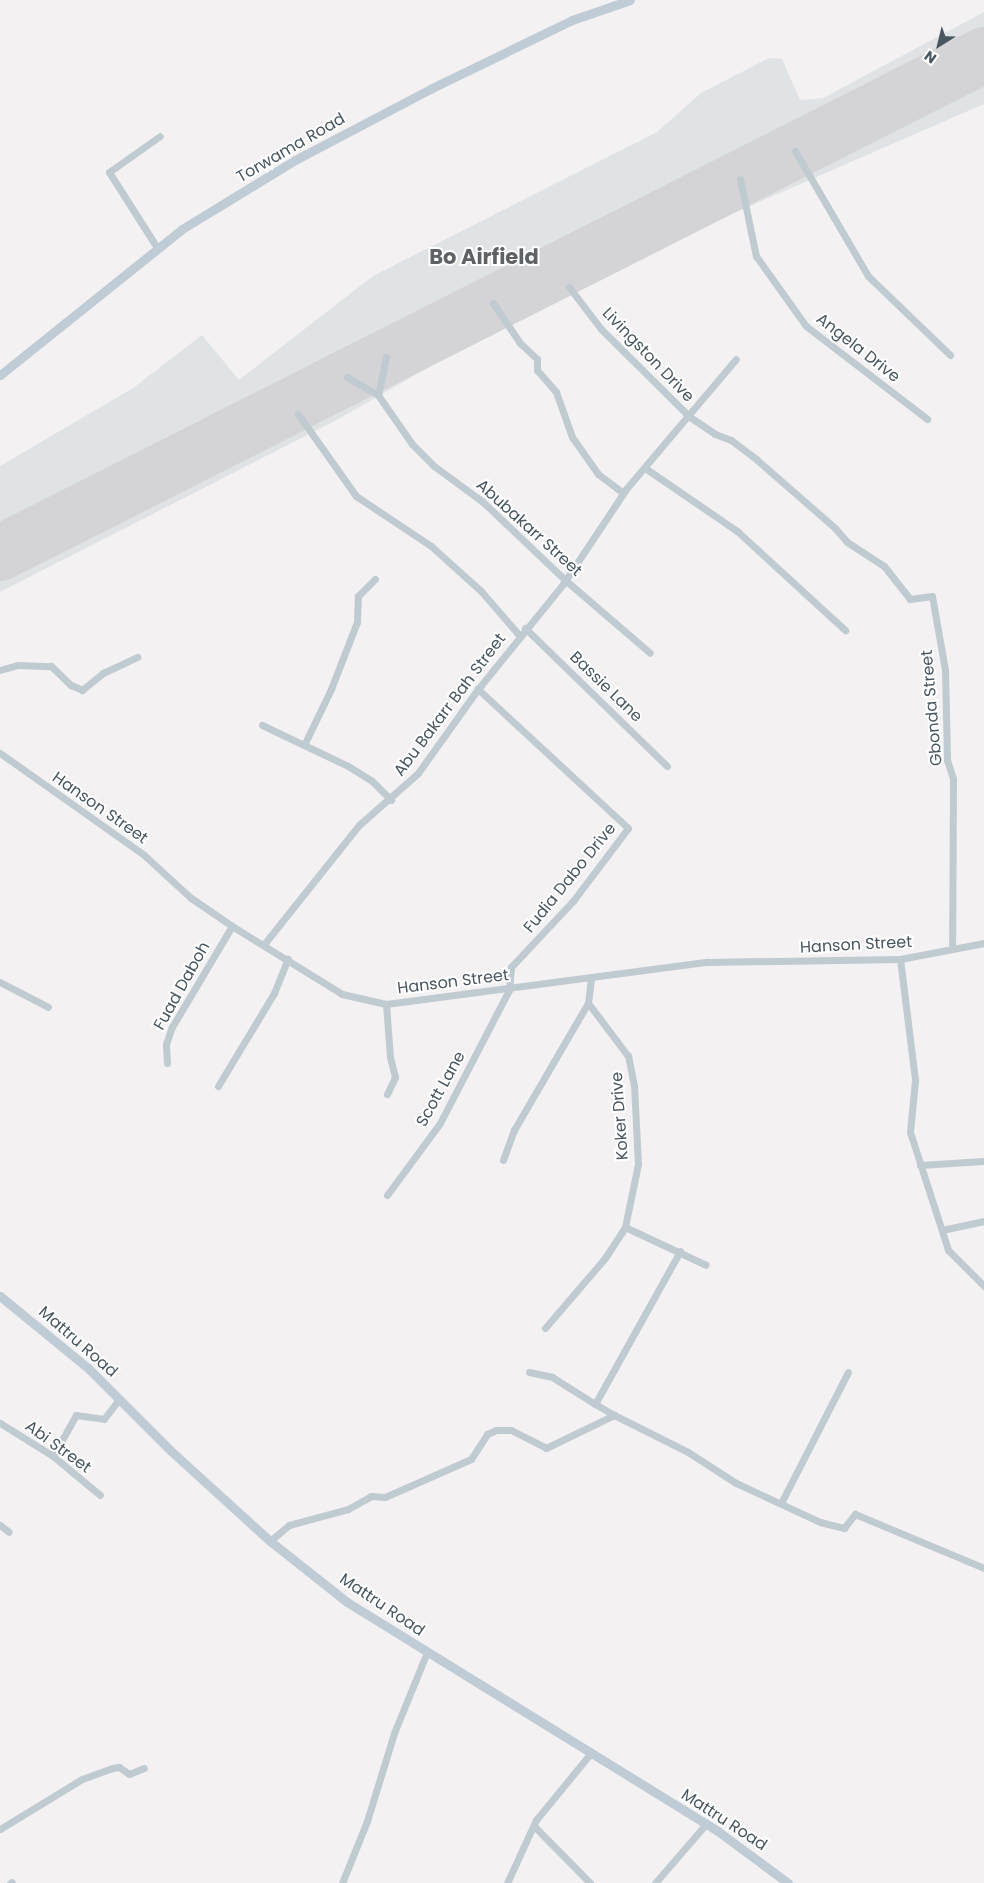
<!DOCTYPE html>
<html>
<head>
<meta charset="utf-8">
<style>
  body { margin:0 }
  #map { position:relative; width:984px; height:1883px; overflow:hidden; background:#f4f1f2; font-family:Poppins,sans-serif }
  div>[style] { position:absolute }
  [style*='--x'] { left:calc(var(--x)*1px); top:calc(var(--y)*1px); width:calc(var(--w)*1px); rotate:calc(var(--a)*1deg) }
  .airport>* { inset:0; background:#e0e3e6 }
  .runway>* { height:56px; margin:-28px; padding:0 28px; transform-origin:28px; border-radius:28px; background:#d4d4d7 }
  .street>* { height:7px; margin:-3.5px; padding:0 3.5px; transform-origin:3.5px; border-radius:3.5px; background:#bfcad1 }
  .secondary>* { height:9px; margin:-4.5px; padding:0 4.5px; transform-origin:4.5px; border-radius:4.5px; background:#bfcbd5 }
  span { translate:-50% -50%; white-space:nowrap; text-align:center; line-height:1.15; -webkit-text-stroke:4px #fff; paint-order:stroke }
  .street-label { font-size:16px; color:#485660 }
  .district-label { font-size:21px; color:#5d6267; font-weight:700 }
  .north { position:absolute; left:914px; top:20px; width:50px; height:50px; -webkit-text-stroke:4px #fff; paint-order:stroke; rotate:216deg; font-size:14px; font-weight:700; line-height:20px; text-align:center; color:#485660 }
  .north::after { content:''; display:block; margin:auto; width:18px; height:22px; background:#485660; clip-path:polygon(50% 0,100% 100%,50% 72%,0 100%) }
</style>
</head>
<body>
<div id="map">
  <div class="airport">
    <div style="clip-path:polygon(984px 12px,984px 104px,585px 278px,335px 421px,0 592px,0 466px,133px 388px,202px 335px,239px 380px,373px 276px,657px 132px,701px 93px,769px 58px,782px 59px,800px 100px,823px 98px)"></div>
  </div>
  <div class="runway">
    <div style="--x:0;--y:553;--w:1103;--a:-26.84"></div>
  </div>
  <div class="street">
    <div style="--x:795;--y:151;--w:145;--a:59.7"></div>
    <div style="--x:868;--y:276;--w:114;--a:43.9"></div>
    <div style="--x:740;--y:179;--w:79;--a:78.3"></div>
    <div style="--x:756;--y:256;--w:86;--a:54.5"></div>
    <div style="--x:806;--y:326;--w:153;--a:37.5"></div>
    <div style="--x:158;--y:249;--w:91;--a:-122.5"></div>
    <div style="--x:109;--y:172;--w:62;--a:-35.2"></div>
    <div style="--x:569;--y:287;--w:53;--a:52.7"></div>
    <div style="--x:601;--y:329;--w:125;--a:44.7"></div>
    <div style="--x:690;--y:417;--w:30;--a:34"></div>
    <div style="--x:715;--y:434;--w:17;--a:21"></div>
    <div style="--x:731;--y:440;--w:31;--a:37"></div>
    <div style="--x:756;--y:459;--w:105;--a:41.1"></div>
    <div style="--x:835;--y:528;--w:18;--a:49"></div>
    <div style="--x:847;--y:542;--w:44;--a:33"></div>
    <div style="--x:884;--y:566;--w:42;--a:51.8"></div>
    <div style="--x:910;--y:599;--w:22;--a:-8"></div>
    <div style="--x:932;--y:596;--w:75;--a:80"></div>
    <div style="--x:945;--y:670;--w:90;--a:88.7"></div>
    <div style="--x:947;--y:760;--w:20;--a:72"></div>
    <div style="--x:953;--y:779;--w:170;--a:90.3"></div>
    <div style="--x:493;--y:303;--w:48;--a:56"></div>
    <div style="--x:520;--y:343;--w:23;--a:43"></div>
    <div style="--x:537;--y:359;--w:11;--a:90"></div>
    <div style="--x:537;--y:370;--w:29;--a:49"></div>
    <div style="--x:556;--y:392;--w:48;--a:70.4"></div>
    <div style="--x:572;--y:437;--w:45;--a:54.9"></div>
    <div style="--x:598;--y:474;--w:31;--a:37"></div>
    <div style="--x:347;--y:377;--w:36;--a:30"></div>
    <div style="--x:378;--y:395;--w:39;--a:-78"></div>
    <div style="--x:378;--y:395;--w:60;--a:55.2"></div>
    <div style="--x:412;--y:444;--w:31;--a:45"></div>
    <div style="--x:434;--y:466;--w:61;--a:36.3"></div>
    <div style="--x:483;--y:502;--w:112;--a:43.5"></div>
    <div style="--x:564;--y:579;--w:113;--a:40.7"></div>
    <div style="--x:298;--y:414;--w:100;--a:54.7"></div>
    <div style="--x:356;--y:496;--w:90;--a:33.7"></div>
    <div style="--x:431;--y:546;--w:67;--a:42"></div>
    <div style="--x:481;--y:591;--w:58;--a:49.2"></div>
    <div style="--x:645;--y:468;--w:112;--a:34.4"></div>
    <div style="--x:737;--y:531;--w:147;--a:42.5"></div>
    <div style="--x:525;--y:628;--w:198;--a:44.2"></div>
    <div style="--x:0;--y:670;--w:18;--a:-16"></div>
    <div style="--x:17;--y:665;--w:34;--a:2"></div>
    <div style="--x:51;--y:666;--w:28;--a:44"></div>
    <div style="--x:71;--y:685;--w:12;--a:24"></div>
    <div style="--x:82;--y:690;--w:27;--a:-39"></div>
    <div style="--x:103;--y:673;--w:38;--a:-25"></div>
    <div style="--x:262;--y:725;--w:95;--a:25.5"></div>
    <div style="--x:348;--y:766;--w:28;--a:32"></div>
    <div style="--x:372;--y:781;--w:27;--a:45"></div>
    <div style="--x:305;--y:743;--w:60;--a:-64.3"></div>
    <div style="--x:331;--y:689;--w:72;--a:-68.8"></div>
    <div style="--x:357;--y:622;--w:26;--a:-88"></div>
    <div style="--x:358;--y:596;--w:24;--a:-45"></div>
    <div style="--x:0;--y:753;--w:176;--a:35.3"></div>
    <div style="--x:144;--y:855;--w:64;--a:42.5"></div>
    <div style="--x:191;--y:898;--w:50;--a:34.3"></div>
    <div style="--x:232;--y:926;--w:129;--a:31.7"></div>
    <div style="--x:342;--y:994;--w:45;--a:12.8"></div>
    <div style="--x:386;--y:1004;--w:324;--a:-7.5"></div>
    <div style="--x:707;--y:962;--w:193;--a:-0.9"></div>
    <div style="--x:900;--y:959;--w:86;--a:-10.8"></div>
    <div style="--x:265;--y:943;--w:151;--a:-51.5"></div>
    <div style="--x:359;--y:825;--w:79;--a:-41.4"></div>
    <div style="--x:418;--y:773;--w:103;--a:-54.5"></div>
    <div style="--x:478;--y:689;--w:135;--a:-51"></div>
    <div style="--x:563;--y:584;--w:114;--a:-56.4"></div>
    <div style="--x:626;--y:489;--w:170;--a:-49.8"></div>
    <div style="--x:900;--y:959;--w:122;--a:82.9"></div>
    <div style="--x:915;--y:1080;--w:52;--a:95.5"></div>
    <div style="--x:910;--y:1132;--w:124;--a:72.1"></div>
    <div style="--x:948;--y:1250;--w:51;--a:45"></div>
    <div style="--x:0;--y:982;--w:54;--a:27.5"></div>
    <div style="--x:386;--y:1004;--w:53;--a:85.7"></div>
    <div style="--x:390;--y:1057;--w:21;--a:76"></div>
    <div style="--x:395;--y:1077;--w:19;--a:115"></div>
    <div style="--x:167;--y:1063;--w:19;--a:-93"></div>
    <div style="--x:166;--y:1044;--w:18;--a:-71"></div>
    <div style="--x:172;--y:1027;--w:117;--a:-59.3"></div>
    <div style="--x:218;--y:1086;--w:109;--a:-58.9"></div>
    <div style="--x:274;--y:993;--w:37;--a:-68"></div>
    <div style="--x:503;--y:1160;--w:32;--a:-70"></div>
    <div style="--x:514;--y:1130;--w:147;--a:-59.8"></div>
    <div style="--x:920;--y:1165;--w:64;--a:-3.6"></div>
    <div style="--x:387;--y:1195;--w:89;--a:-53.6"></div>
    <div style="--x:440;--y:1123;--w:150;--a:-62.6"></div>
    <div style="--x:509;--y:990;--w:23;--a:-85"></div>
    <div style="--x:511;--y:967;--w:91;--a:-46.8"></div>
    <div style="--x:573;--y:901;--w:91;--a:-53"></div>
    <div style="--x:628;--y:828;--w:205;--a:-137.2"></div>
    <div style="--x:625;--y:1227;--w:89;--a:25.1"></div>
    <div style="--x:942;--y:1230;--w:43;--a:-12.1"></div>
    <div style="--x:545;--y:1328;--w:92;--a:-49.4"></div>
    <div style="--x:605;--y:1258;--w:37;--a:-57"></div>
    <div style="--x:625;--y:1227;--w:64;--a:-78.3"></div>
    <div style="--x:638;--y:1164;--w:78;--a:-92.9"></div>
    <div style="--x:634;--y:1086;--w:31;--a:-101"></div>
    <div style="--x:628;--y:1056;--w:66;--a:-127"></div>
    <div style="--x:588;--y:1003;--w:25;--a:-83"></div>
    <div style="--x:529;--y:1372;--w:24;--a:12"></div>
    <div style="--x:552;--y:1377;--w:51;--a:32.1"></div>
    <div style="--x:614;--y:1415;--w:83;--a:26.6"></div>
    <div style="--x:688;--y:1452;--w:57;--a:32.9"></div>
    <div style="--x:736;--y:1483;--w:93;--a:24.9"></div>
    <div style="--x:820;--y:1522;--w:25;--a:14"></div>
    <div style="--x:844;--y:1528;--w:18;--a:-52"></div>
    <div style="--x:855;--y:1514;--w:140;--a:22.7"></div>
    <div style="--x:0;--y:1423;--w:62;--a:31.9"></div>
    <div style="--x:53;--y:1456;--w:61;--a:39.7"></div>
    <div style="--x:53;--y:1456;--w:47;--a:-60.7"></div>
    <div style="--x:76;--y:1415;--w:28;--a:8"></div>
    <div style="--x:104;--y:1419;--w:25;--a:-53"></div>
    <div style="--x:781;--y:1503;--w:147;--a:-62.9"></div>
    <div style="--x:0;--y:1525;--w:11;--a:38"></div>
    <div style="--x:270;--y:1541;--w:25;--a:-40"></div>
    <div style="--x:289;--y:1525;--w:61;--a:-15.2"></div>
    <div style="--x:348;--y:1509;--w:26;--a:-29"></div>
    <div style="--x:371;--y:1496;--w:14;--a:4"></div>
    <div style="--x:385;--y:1497;--w:94;--a:-23.8"></div>
    <div style="--x:471;--y:1459;--w:30;--a:-57"></div>
    <div style="--x:487;--y:1434;--w:10;--a:-24"></div>
    <div style="--x:496;--y:1430;--w:15;--a:0"></div>
    <div style="--x:511;--y:1430;--w:39;--a:27"></div>
    <div style="--x:546;--y:1448;--w:76;--a:-25.9"></div>
    <div style="--x:614;--y:1415;--w:22;--a:-150"></div>
    <div style="--x:595;--y:1404;--w:175;--a:-60.9"></div>
    <div style="--x:534;--y:1826;--w:80;--a:45.5"></div>
    <div style="--x:0;--y:1829;--w:96;--a:-31.4"></div>
    <div style="--x:82;--y:1779;--w:33;--a:-20"></div>
    <div style="--x:113;--y:1768;--w:6;--a:-9"></div>
    <div style="--x:119;--y:1767;--w:12;--a:35"></div>
    <div style="--x:129;--y:1774;--w:16;--a:-22"></div>
    <div style="--x:10;--y:1883;--w:2;--a:-27"></div>
    <div style="--x:342;--y:1883;--w:67;--a:-68"></div>
    <div style="--x:367;--y:1821;--w:92;--a:-72.9"></div>
    <div style="--x:394;--y:1733;--w:87;--a:-67.8"></div>
    <div style="--x:507;--y:1883;--w:69;--a:-65.3"></div>
    <div style="--x:536;--y:1820;--w:85;--a:-50.7"></div>
    <div style="--x:655;--y:1883;--w:78;--a:-49.2"></div>
  </div>
  <div class="secondary">
    <div style="--x:0;--y:375;--w:233;--a:-38.7"></div>
    <div style="--x:182;--y:229;--w:132;--a:-31.4"></div>
    <div style="--x:295;--y:160;--w:153;--a:-27.7"></div>
    <div style="--x:430;--y:89;--w:158;--a:-25.9"></div>
    <div style="--x:572;--y:20;--w:61;--a:-19"></div>
    <div style="--x:0;--y:1296;--w:114;--a:39.3"></div>
    <div style="--x:88;--y:1368;--w:117;--a:45"></div>
    <div style="--x:171;--y:1451;--w:134;--a:42.3"></div>
    <div style="--x:270;--y:1541;--w:98;--a:38.4"></div>
    <div style="--x:347;--y:1602;--w:437;--a:31.7"></div>
    <div style="--x:719;--y:1832;--w:86;--a:36.5"></div>
  </div>
  <div class="street-label">
    <span style="left:291px;top:148px;rotate:-30deg">Torwama Road</span>
    <span style="left:858px;top:348px;rotate:38deg">Angela Drive</span>
    <span style="left:648px;top:355px;rotate:46deg">Livingston Drive</span>
    <span style="left:529px;top:528px;rotate:42deg">Abubakarr Street</span>
    <span style="left:606px;top:687px;rotate:44deg">Bassie Lane</span>
    <span style="left:450px;top:705px;rotate:-53deg">Abu Bakarr Bah Street</span>
    <span style="left:932px;top:708px;rotate:-95deg">Gbonda Street</span>
    <span style="left:100px;top:808px;rotate:35deg">Hanson Street</span>
    <span style="left:570px;top:878px;rotate:-51deg">Fudia Dabo Drive</span>
    <span style="left:856px;top:945px;rotate:-3deg">Hanson Street</span>
    <span style="left:453px;top:982px;rotate:-7deg">Hanson Street</span>
    <span style="left:182px;top:986px;rotate:-61deg">Fuad Daboh</span>
    <span style="left:441px;top:1089px;rotate:-61deg">Scott Lane</span>
    <span style="left:620px;top:1116px;rotate:-94deg">Koker Drive</span>
    <span style="left:78px;top:1342px;rotate:41deg">Mattru Road</span>
    <span style="left:58px;top:1447px;rotate:36deg">Abi Street</span>
    <span style="left:382px;top:1605px;rotate:34deg">Mattru Road</span>
    <span style="left:724px;top:1820px;rotate:33deg">Mattru Road</span>
  </div>
  <div class="district-label">
    <span style="left:484px;top:257px">Bo Airfield</span>
  </div>
  <div class="north">N</div>
</div>
</body>
</html>
